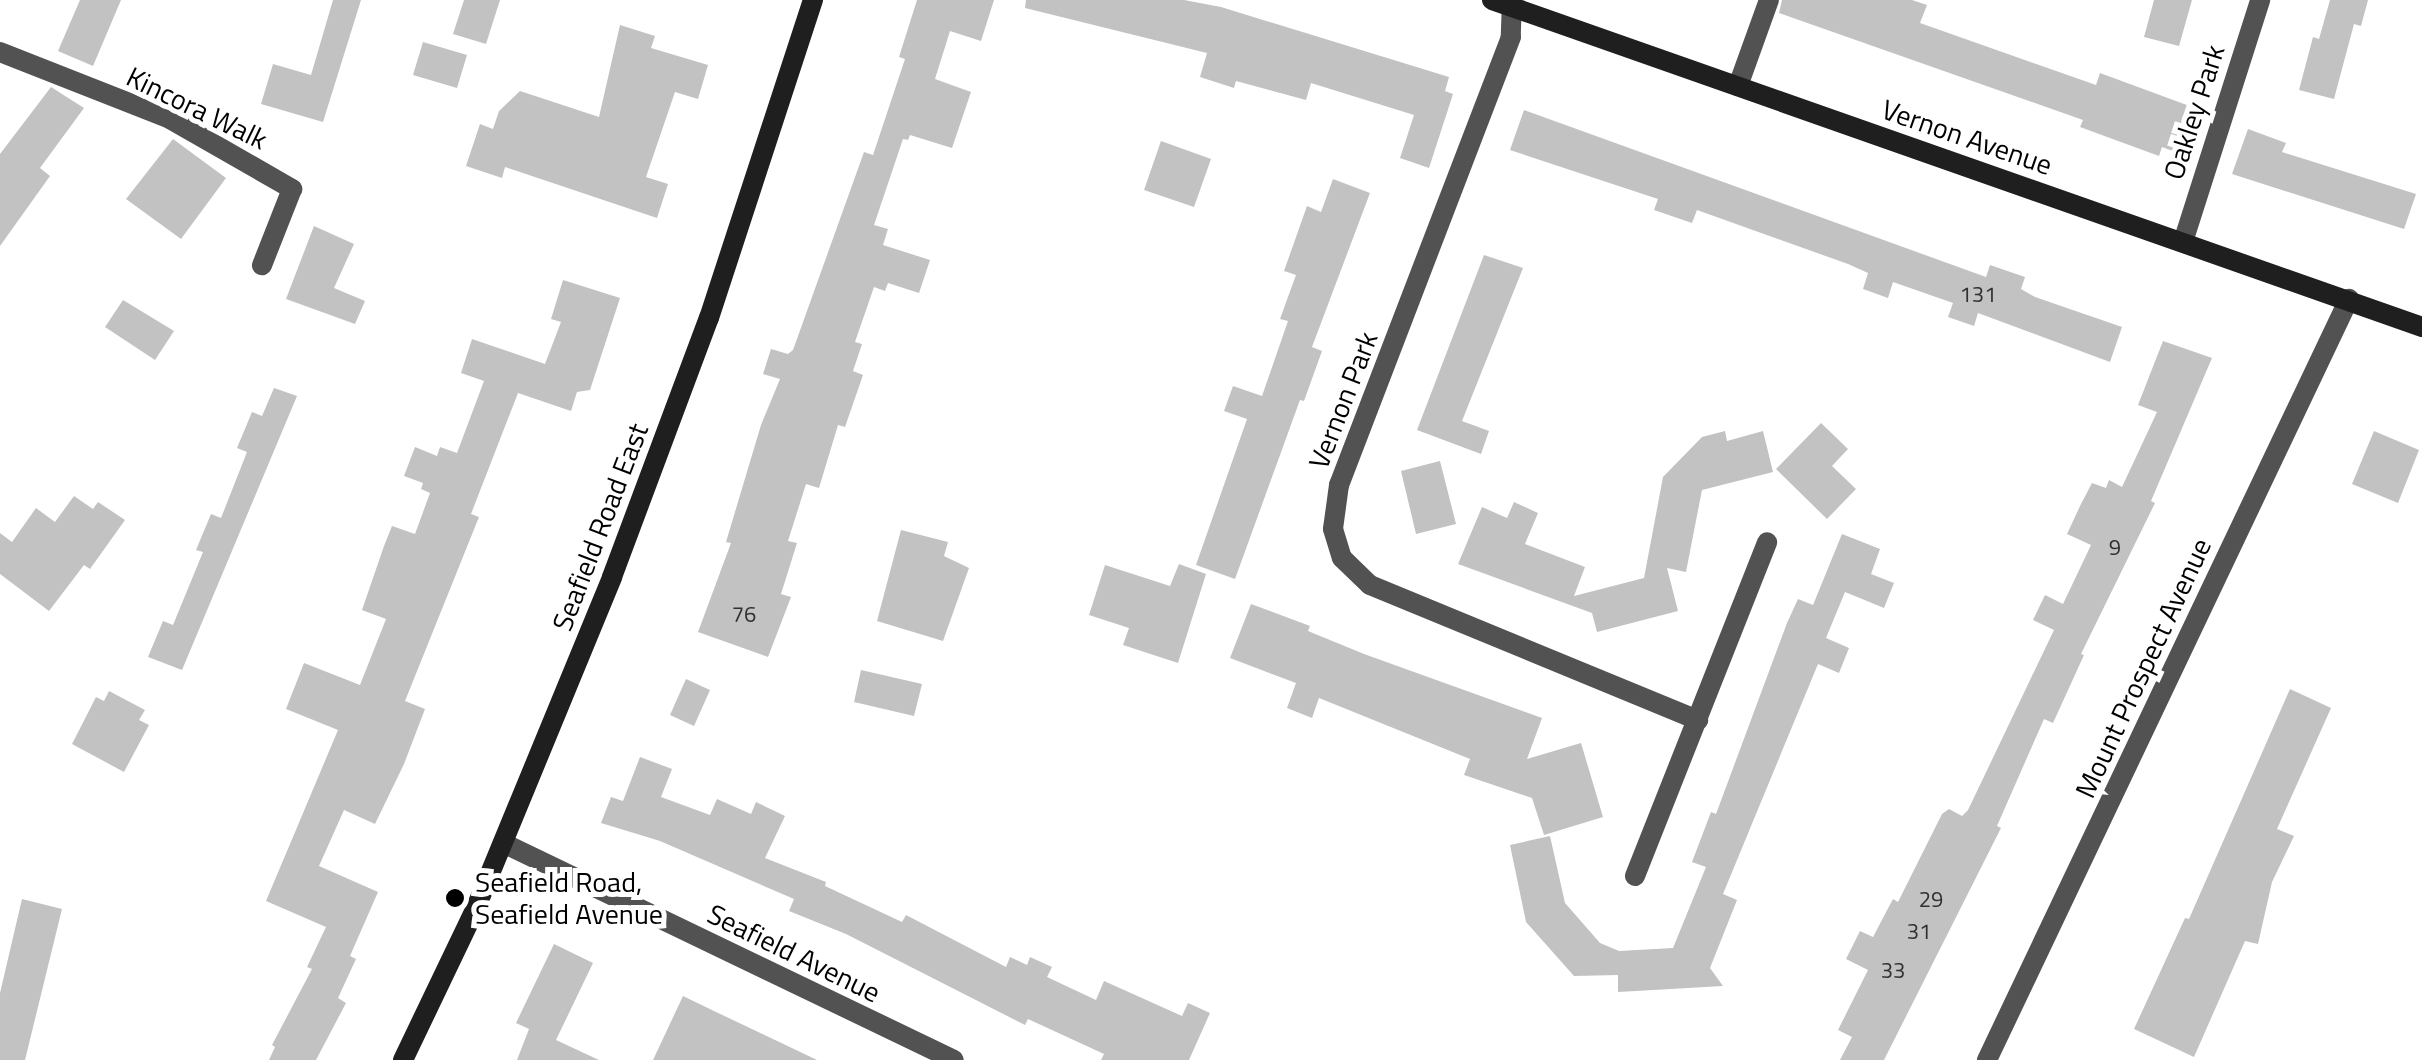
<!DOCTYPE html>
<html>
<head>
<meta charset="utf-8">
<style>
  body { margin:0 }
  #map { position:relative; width:2422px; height:1060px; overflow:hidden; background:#fff; font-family:"Titillium Web",sans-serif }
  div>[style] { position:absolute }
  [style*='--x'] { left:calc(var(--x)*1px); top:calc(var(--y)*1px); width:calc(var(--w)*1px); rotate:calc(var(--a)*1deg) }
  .building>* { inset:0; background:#c2c2c2 }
  .street>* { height:20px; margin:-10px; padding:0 10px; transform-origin:10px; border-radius:10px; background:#525252 }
  .secondary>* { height:20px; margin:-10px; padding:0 10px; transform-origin:10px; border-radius:10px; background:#1f1f1f }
  .dots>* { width:28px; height:28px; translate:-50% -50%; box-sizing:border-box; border:5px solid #fff; border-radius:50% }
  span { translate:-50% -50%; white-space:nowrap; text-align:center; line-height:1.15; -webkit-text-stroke:10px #fff; paint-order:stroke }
  .number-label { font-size:22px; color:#303030 }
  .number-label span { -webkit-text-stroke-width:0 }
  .street-label { font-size:28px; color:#000 }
  .poi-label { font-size:28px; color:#000 }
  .left { translate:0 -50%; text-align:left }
</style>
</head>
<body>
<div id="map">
  <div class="building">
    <div style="clip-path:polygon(80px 0,121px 0,93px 66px,58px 51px)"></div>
    <div style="clip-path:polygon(333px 0,361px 0,323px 122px,261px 104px,273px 64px,311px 75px)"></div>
    <div style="clip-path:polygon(464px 0,500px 0,486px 44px,453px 34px)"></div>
    <div style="clip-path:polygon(917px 0,994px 0,981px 41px,950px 31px,935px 79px,971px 92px,952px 148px,910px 135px,908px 140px,903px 139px,874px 225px,888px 229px,883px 245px,930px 260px,919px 293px,888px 283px,885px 291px,874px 287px,855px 342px,862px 344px,853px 371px,863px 375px,845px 427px,838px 425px,819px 488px,806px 484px,788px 541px,797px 543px,781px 594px,791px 597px,768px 657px,698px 632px,731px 543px,726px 542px,761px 425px,780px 379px,763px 374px,771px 349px,788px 354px,793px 350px,864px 152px,873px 155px,905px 59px,899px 57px)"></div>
    <div style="clip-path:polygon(1026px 0,1184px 0,1221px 7px,1449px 77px,1445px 91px,1453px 94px,1429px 168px,1400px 158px,1414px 115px,1311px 83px,1306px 100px,1236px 81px,1234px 88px,1200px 77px,1207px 53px,1025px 8px)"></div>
    <div style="clip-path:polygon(1782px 0,1912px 0,1927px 5px,1920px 23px,2096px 85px,2100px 73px,2195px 108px,2178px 153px,2162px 147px,2159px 156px,2080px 127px,2083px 120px,1779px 13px)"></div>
    <div style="clip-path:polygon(2154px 0,2192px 0,2179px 46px,2144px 37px)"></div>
    <div style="clip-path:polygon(2330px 0,2368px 0,2361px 26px,2354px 24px,2334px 99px,2299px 90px,2313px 37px,2319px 39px)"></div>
    <div style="clip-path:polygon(620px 25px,655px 36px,651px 48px,708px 65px,698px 99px,675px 92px,646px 177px,668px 184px,657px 218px,505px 167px,502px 178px,466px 166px,480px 124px,493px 129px,499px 111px,520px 91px,599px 117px)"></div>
    <div style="clip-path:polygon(423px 42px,467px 55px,457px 88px,413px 75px)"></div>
    <div style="clip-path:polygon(51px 87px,84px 108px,40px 168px,50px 176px,0 246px,0 154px)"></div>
    <div style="clip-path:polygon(1524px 110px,1986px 277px,1990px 265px,2025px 277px,2021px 289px,2035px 297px,2122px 327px,2110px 362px,1978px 313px,1974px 326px,1948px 317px,1953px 303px,1893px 282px,1888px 298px,1863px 289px,1868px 273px,1848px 264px,1697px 210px,1692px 223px,1654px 210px,1658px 199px,1510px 150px)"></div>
    <div style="clip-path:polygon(2248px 129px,2286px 143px,2282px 152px,2416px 194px,2404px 229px,2232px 174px)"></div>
    <div style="clip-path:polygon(173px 139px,226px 178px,181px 239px,126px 199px)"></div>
    <div style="clip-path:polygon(1161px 141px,1211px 159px,1194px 207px,1144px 190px)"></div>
    <div style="clip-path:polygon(1333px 179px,1370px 193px,1312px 347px,1322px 351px,1304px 401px,1300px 400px,1235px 579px,1196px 565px,1247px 419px,1224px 411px,1233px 386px,1262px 396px,1288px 321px,1280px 319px,1296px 275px,1284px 271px,1307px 206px,1321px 212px)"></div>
    <div style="clip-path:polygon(314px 226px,354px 244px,334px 288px,365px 301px,355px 324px,286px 299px)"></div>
    <div style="clip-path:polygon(1484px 255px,1523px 268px,1462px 421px,1489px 431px,1481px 454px,1417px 430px)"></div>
    <div style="clip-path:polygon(563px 280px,620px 298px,590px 390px,577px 392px,571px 411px,518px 393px,471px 514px,479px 517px,405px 701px,425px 709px,404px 764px,375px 824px,344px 810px,319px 866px,378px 892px,350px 956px,356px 959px,338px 998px,346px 1003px,316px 1060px,269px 1060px,275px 1047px,272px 1045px,312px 969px,307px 967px,326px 927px,266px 901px,338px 730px,286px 709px,304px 663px,360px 685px,386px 619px,362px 610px,384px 546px,392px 526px,415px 534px,430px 493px,421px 489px,423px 483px,404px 476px,415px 447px,437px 456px,440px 447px,457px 453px,484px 381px,461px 373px,472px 339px,545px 364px,561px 322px,551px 319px)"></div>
    <div style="clip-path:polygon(123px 300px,174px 331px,155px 360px,105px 327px)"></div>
    <div style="clip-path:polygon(2163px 341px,2212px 358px,2151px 501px,2155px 503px,2081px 654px,2084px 655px,2053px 723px,2044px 719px,1997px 826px,2001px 828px,1884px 1060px,1840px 1060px,1852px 1037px,1838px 1030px,1868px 970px,1846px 959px,1860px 931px,1873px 937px,1893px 899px,1898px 902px,1942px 814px,1949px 809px,1962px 816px,1968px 810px,2054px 630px,2033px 620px,2045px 595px,2063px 604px,2091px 545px,2067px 534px,2081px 504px,2092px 483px,2106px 488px,2109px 480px,2122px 487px,2157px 412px,2138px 405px)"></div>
    <div style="clip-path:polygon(274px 388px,297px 396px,182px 670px,148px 657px,163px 621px,173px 625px,203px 552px,196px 550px,211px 514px,221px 518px,247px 452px,237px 448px,252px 412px,262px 416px)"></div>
    <div style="clip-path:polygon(1821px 423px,1848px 449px,1832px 466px,1856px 489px,1827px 519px,1776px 469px)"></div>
    <div style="clip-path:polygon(1725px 431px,1727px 441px,1763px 431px,1773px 472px,1702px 490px,1686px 572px,1667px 568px,1678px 611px,1597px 632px,1592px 613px,1458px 564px,1482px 507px,1507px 518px,1514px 502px,1538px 513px,1525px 544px,1585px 567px,1574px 596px,1644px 578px,1663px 477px,1702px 437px)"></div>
    <div style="clip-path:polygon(2374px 431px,2419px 450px,2398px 503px,2352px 484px)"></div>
    <div style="clip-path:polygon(1440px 461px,1456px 524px,1416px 534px,1401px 471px)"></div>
    <div style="clip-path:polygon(74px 496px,93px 509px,98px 502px,125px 520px,90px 569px,84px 565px,49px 611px,0 574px,0 533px,12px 542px,36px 508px,55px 522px)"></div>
    <div style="clip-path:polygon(901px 530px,948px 542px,944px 556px,969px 568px,943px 641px,877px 621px)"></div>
    <div style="clip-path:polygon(1842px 534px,1880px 549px,1871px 574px,1894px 583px,1884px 608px,1845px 592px,1826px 638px,1849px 648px,1839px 673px,1818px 664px,1723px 894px,1737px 900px,1710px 968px,1723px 986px,1618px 992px,1618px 975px,1574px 976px,1526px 922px,1510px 845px,1550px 836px,1565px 903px,1600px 943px,1619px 951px,1673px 948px,1706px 867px,1692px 862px,1711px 812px,1716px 814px,1787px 623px,1798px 599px,1813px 605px)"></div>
    <div style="clip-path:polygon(1179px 564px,1206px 574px,1178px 663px,1123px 645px,1129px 628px,1089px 615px,1105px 565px,1170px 586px)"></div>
    <div style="clip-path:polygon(1251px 604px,1310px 626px,1308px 631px,1364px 654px,1542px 718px,1527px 759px,1581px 743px,1603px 817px,1544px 835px,1532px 798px,1464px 775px,1470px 759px,1319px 698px,1312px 718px,1287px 708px,1296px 683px,1230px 658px)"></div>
    <div style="clip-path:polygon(861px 670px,922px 684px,914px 716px,854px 702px)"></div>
    <div style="clip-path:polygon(686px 679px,710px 690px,694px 726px,670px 715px)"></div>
    <div style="clip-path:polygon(2290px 689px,2331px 708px,2277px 829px,2294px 836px,2272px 882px,2258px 944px,2245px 941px,2194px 1057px,2134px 1029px,2185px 918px,2189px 919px)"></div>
    <div style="clip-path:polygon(109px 691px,145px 710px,139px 720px,149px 725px,124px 772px,72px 744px,96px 697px,104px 701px)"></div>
    <div style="clip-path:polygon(640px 757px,672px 769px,661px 797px,710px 815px,717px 799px,751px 814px,756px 802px,785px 816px,765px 858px,826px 882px,825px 886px,902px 922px,906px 915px,1006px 967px,1010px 957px,1027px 965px,1030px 957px,1052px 967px,1047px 977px,1096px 1000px,1104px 981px,1182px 1016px,1188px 1003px,1210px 1013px,1189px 1060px,1101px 1060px,1104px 1054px,1028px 1019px,1025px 1025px,846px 934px,789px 911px,794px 899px,660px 841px,601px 823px,611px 797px,623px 801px)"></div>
    <div style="clip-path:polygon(22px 899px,62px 909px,25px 1060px,0 1060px,0 993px)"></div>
    <div style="clip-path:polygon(554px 944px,593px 963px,556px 1040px,599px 1060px,517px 1060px,529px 1029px,516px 1023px)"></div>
    <div style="clip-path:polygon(683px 996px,714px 1011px,817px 1060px,653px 1060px)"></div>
  </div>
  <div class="street">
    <div style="--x:1512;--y:0;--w:37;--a:92"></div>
    <div style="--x:1511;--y:37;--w:480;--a:111"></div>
    <div style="--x:1339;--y:485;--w:44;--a:97.8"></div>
    <div style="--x:1333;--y:529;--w:30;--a:73"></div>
    <div style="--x:1342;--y:558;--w:39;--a:44"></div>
    <div style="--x:1370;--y:585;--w:355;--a:22.4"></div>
    <div style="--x:0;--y:52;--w:183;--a:21.5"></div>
    <div style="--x:170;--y:119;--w:141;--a:29.8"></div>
    <div style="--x:292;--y:189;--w:82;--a:111.5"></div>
    <div style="--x:1738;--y:86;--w:91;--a:-70.2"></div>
    <div style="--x:2183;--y:242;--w:254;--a:-72.3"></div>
    <div style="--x:503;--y:843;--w:500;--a:25.69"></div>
    <div style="--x:1635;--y:876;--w:359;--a:-68.4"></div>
    <div style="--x:1987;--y:1060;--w:843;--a:-64.56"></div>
  </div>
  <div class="secondary">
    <div style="--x:1492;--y:0;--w:986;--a:19.37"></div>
    <div style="--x:403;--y:1060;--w:166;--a:-64.4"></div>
    <div style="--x:475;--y:910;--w:360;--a:-67.6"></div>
    <div style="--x:612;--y:577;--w:277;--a:-69.5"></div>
    <div style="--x:709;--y:318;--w:335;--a:-71.9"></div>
  </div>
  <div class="dots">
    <div style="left:455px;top:898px;background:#000"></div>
  </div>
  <div class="number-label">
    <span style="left:1978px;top:295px">131</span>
    <span style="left:2115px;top:548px">9</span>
    <span style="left:744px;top:615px">76</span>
    <span style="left:1931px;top:900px">29</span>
    <span style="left:1919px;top:932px">31</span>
    <span style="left:1893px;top:971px">33</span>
  </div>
  <div class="street-label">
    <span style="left:197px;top:108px;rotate:26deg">Kincora Walk</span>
    <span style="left:2194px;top:112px;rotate:-72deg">Oakley Park</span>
    <span style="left:1967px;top:137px;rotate:19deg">Vernon Avenue</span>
    <span style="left:1343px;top:400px;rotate:-69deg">Vernon Park</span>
    <span style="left:600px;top:527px;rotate:-69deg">Seafield Road East</span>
    <span style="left:2143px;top:668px;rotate:-65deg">Mount Prospect Avenue</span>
    <span style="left:794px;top:953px;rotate:26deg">Seafield Avenue</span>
  </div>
  <div class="poi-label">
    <span class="left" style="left:475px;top:898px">Seafield Road,<br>Seafield Avenue</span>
  </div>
</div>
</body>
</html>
